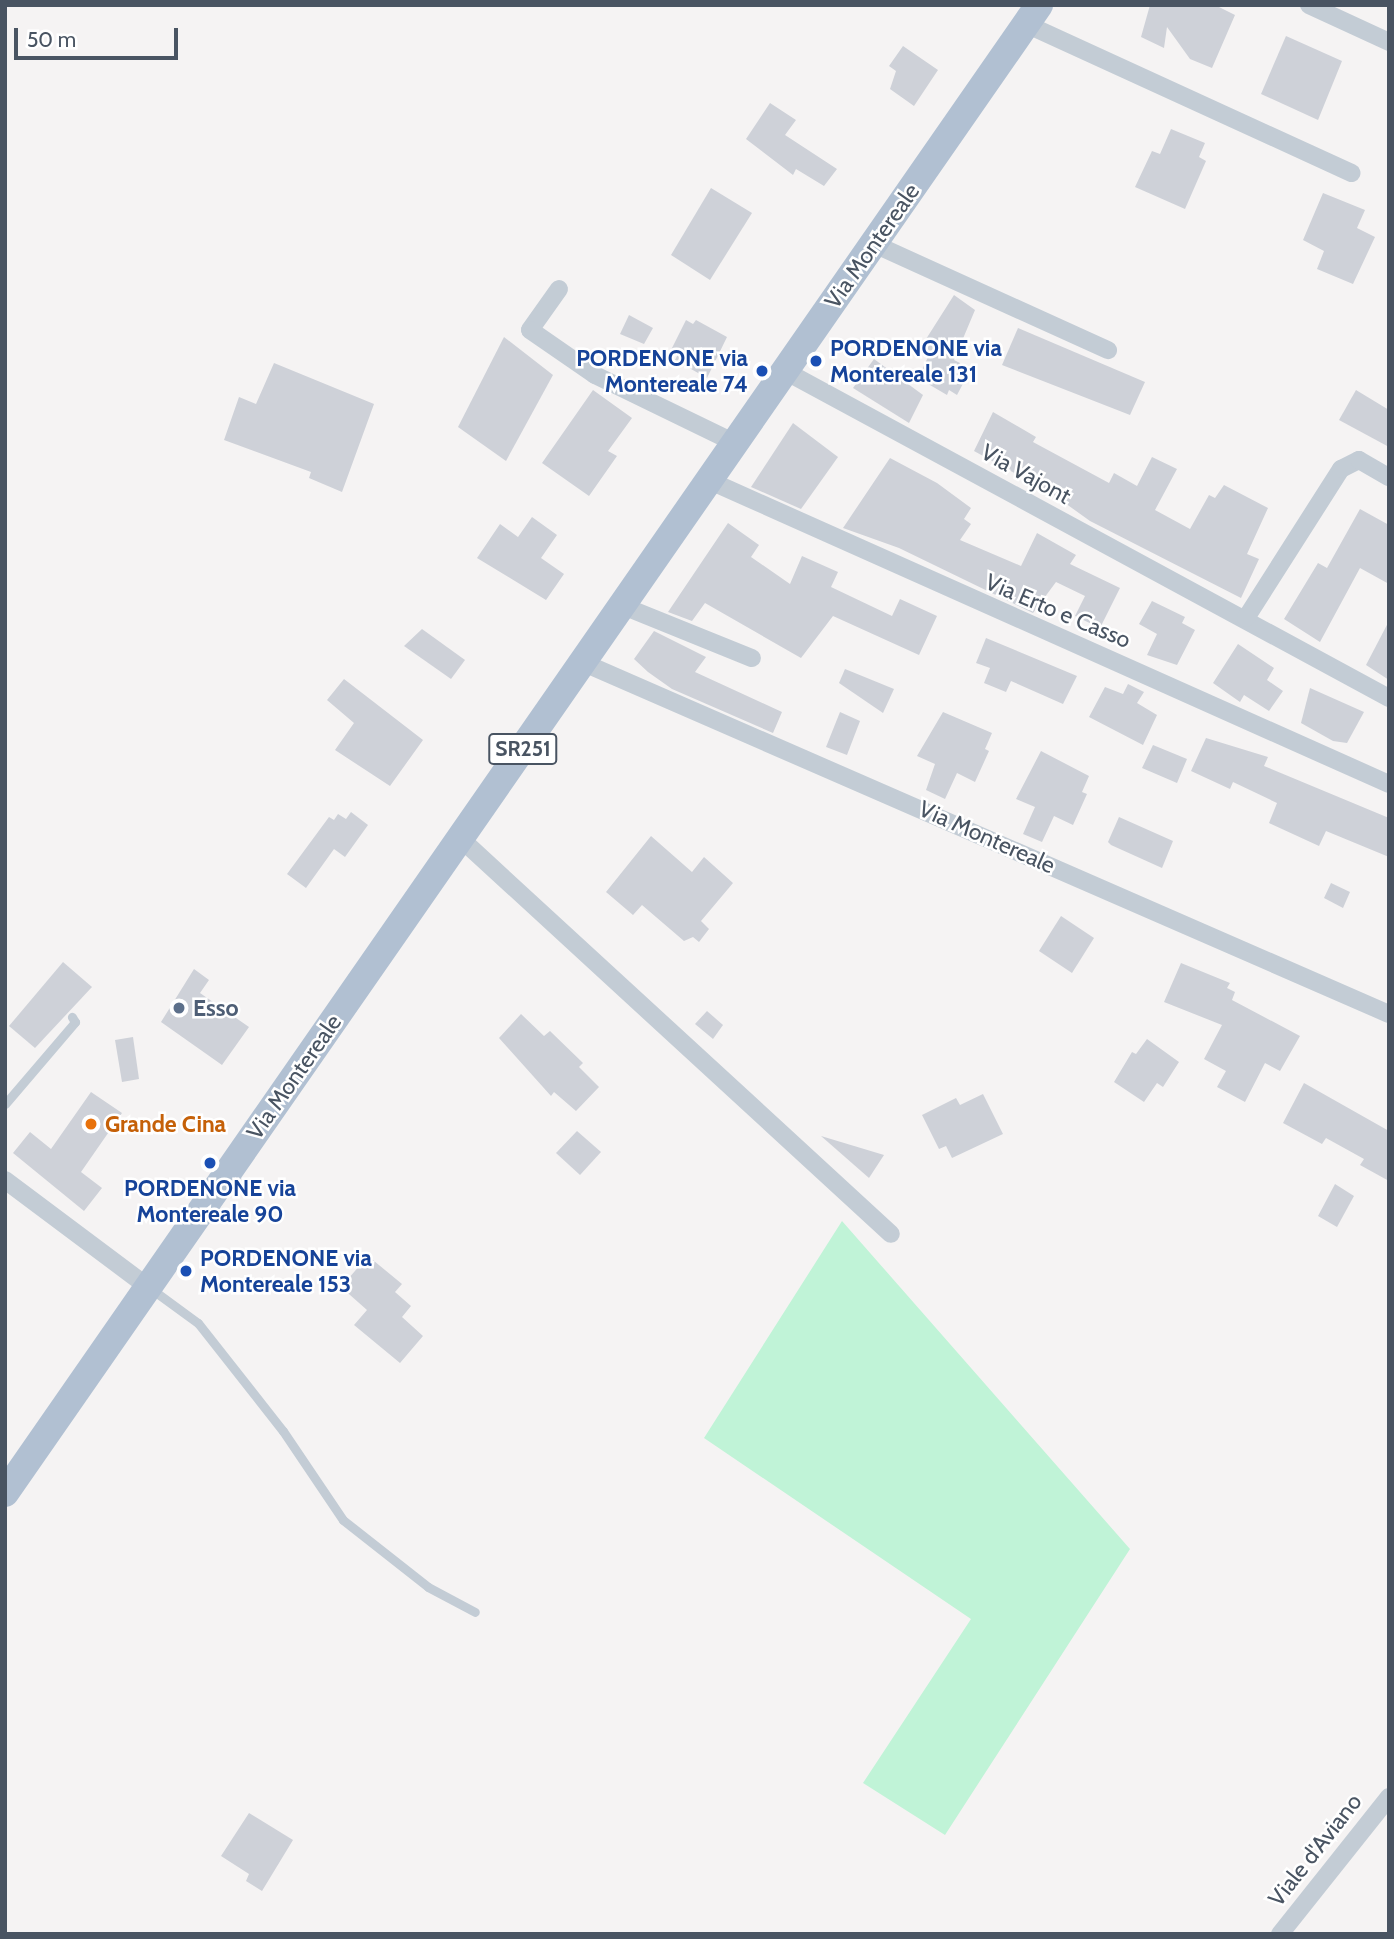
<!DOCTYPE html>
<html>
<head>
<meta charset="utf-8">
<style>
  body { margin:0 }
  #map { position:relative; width:1394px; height:1939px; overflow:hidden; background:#f5f3f3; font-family:Cabin,sans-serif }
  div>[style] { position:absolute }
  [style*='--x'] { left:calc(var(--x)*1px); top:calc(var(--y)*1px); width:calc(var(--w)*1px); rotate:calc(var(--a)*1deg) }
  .green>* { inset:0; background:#c0f3d7 }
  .building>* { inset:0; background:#ced1d8 }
  .service>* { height:9px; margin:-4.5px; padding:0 4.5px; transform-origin:4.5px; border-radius:4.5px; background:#c3ccd5 }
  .minor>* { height:18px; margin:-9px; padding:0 9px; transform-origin:9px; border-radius:9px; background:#c3ccd5 }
  .primary>* { height:28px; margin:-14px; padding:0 14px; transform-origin:14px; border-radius:14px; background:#b1c0d2 }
  .dots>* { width:19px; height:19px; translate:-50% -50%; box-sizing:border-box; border:4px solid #fff; border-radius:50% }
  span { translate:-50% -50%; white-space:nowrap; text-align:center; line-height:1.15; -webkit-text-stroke:5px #fff; paint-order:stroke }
  .shield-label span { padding:2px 5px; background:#fff; border:2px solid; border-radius:5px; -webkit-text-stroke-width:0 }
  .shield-label { font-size:21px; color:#495462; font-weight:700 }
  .street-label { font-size:23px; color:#495462 }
  .transit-label { font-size:23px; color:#164399; font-weight:700 }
  .left { translate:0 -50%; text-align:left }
  .right { translate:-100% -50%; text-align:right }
  .service-label { font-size:23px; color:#4e5e75; font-weight:700 }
  .food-label { font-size:23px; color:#c56008; font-weight:700 }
  .frame { position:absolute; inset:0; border:7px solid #495462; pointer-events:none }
  .scale { position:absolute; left:14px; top:28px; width:164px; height:32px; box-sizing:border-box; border:4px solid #495462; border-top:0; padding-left:9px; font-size:21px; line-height:24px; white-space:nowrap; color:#495462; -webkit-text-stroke:5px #fff; paint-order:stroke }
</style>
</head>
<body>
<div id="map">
  <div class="green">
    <div style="clip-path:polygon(842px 1221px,1130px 1549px,945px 1835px,863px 1783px,971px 1619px,704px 1438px)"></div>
  </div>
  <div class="building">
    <div style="clip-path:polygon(1150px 5px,1215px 5px,1235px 15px,1212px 68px,1190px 59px,1167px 27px,1164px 48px,1141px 37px)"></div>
    <div style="clip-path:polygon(1286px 36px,1342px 61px,1318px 120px,1261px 94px)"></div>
    <div style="clip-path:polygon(903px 46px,938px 70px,914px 106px,890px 89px,896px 71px,889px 66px)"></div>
    <div style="clip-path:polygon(770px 103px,796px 120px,785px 135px,837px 169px,824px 186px,796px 169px,793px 175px,746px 139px)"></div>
    <div style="clip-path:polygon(1171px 129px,1205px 143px,1199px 157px,1206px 161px,1185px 209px,1135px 187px,1152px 151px,1160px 154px)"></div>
    <div style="clip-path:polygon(711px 188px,752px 213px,710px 280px,671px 255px)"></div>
    <div style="clip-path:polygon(1323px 193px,1365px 210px,1357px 228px,1375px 237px,1353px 284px,1317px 269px,1324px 251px,1303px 240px)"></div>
    <div style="clip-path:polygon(954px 295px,975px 310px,954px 360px,960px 363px,955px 372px,966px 378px,957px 395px,949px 390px,947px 395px,918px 378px,930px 353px,921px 347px)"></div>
    <div style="clip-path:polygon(629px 315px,653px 328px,644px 344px,620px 334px)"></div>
    <div style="clip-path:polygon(686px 320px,693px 324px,696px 320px,727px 337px,707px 378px,675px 360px,678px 354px,671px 350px)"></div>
    <div style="clip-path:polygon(1018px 328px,1145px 382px,1130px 415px,1002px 365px)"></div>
    <div style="clip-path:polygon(504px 337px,553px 375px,506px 461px,458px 427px)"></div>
    <div style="clip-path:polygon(874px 359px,923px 395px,909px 423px,853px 388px)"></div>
    <div style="clip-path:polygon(274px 363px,374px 404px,342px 492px,309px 478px,311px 472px,224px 440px,239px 397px,256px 404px)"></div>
    <div style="clip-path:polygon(593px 390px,632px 418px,608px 451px,617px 456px,589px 496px,542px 463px)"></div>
    <div style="clip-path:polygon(1356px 390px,1389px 410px,1389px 447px,1339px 420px)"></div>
    <div style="clip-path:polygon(993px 412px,1036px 437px,1033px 442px,1109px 483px,1114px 473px,1137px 486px,1152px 457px,1177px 469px,1155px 510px,1190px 529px,1209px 495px,1215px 498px,1224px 485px,1268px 508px,1247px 554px,1259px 559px,1241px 598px,1090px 521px,1051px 493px,974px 451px)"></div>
    <div style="clip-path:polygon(793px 423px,838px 457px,801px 509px,751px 487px)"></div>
    <div style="clip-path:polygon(890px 458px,937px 483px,971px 508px,964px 519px,971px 524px,960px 540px,1021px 566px,1037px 533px,1076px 555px,1070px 564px,1120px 588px,1100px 628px,1075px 616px,1085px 596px,1056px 582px,1033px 613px,899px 548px,843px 528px)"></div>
    <div style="clip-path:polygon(1360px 509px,1389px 525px,1389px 584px,1360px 568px,1320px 642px,1284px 619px,1318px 563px,1327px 568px)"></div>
    <div style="clip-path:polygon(532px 517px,557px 535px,541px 558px,564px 574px,546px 600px,477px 558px,500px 524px,518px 537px)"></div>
    <div style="clip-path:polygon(728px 523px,759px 545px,751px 557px,790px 584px,802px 556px,838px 572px,831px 587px,892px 616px,900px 599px,937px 616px,919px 655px,833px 616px,801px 658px,705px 603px,692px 621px,668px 612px)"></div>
    <div style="clip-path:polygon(1152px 601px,1185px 617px,1182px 623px,1195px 630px,1177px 665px,1147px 655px,1157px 634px,1139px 624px)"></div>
    <div style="clip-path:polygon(1389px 621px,1389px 680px,1366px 665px)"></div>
    <div style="clip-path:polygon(422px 629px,465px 660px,451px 679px,404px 646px)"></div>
    <div style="clip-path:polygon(654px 631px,706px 657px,695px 672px,782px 712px,773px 733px,672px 689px,648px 672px,634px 659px)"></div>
    <div style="clip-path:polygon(986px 638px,1077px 676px,1063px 704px,1011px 681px,1006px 692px,984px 683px,990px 668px,976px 663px)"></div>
    <div style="clip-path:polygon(1238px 644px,1274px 668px,1267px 680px,1283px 691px,1269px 711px,1244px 695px,1240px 702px,1213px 683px)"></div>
    <div style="clip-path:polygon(845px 669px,894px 689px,883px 713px,839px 683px)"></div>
    <div style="clip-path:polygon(344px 679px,423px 740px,390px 786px,335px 750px,354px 723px,327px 700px)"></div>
    <div style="clip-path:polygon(1128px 684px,1144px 692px,1137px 703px,1157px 715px,1143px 745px,1089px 717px,1105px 687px,1123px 694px)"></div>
    <div style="clip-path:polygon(1310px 688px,1364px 712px,1347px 743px,1333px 741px,1301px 723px)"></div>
    <div style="clip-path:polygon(840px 712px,860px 721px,847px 755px,826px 747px)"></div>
    <div style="clip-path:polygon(943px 712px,992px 733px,985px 749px,989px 751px,975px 782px,957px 773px,945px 799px,926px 790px,935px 764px,917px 756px)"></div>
    <div style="clip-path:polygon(1206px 738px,1268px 757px,1264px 766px,1389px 818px,1389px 857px,1326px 831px,1319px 846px,1269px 823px,1277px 803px,1233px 782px,1230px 789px,1191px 771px)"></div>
    <div style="clip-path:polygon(1153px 745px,1187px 759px,1177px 783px,1142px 768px)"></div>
    <div style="clip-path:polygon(1041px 751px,1089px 776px,1082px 792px,1087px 794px,1073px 825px,1054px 816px,1042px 842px,1023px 834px,1035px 807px,1016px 799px)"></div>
    <div style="clip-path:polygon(351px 812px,368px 825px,345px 857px,334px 849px,306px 888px,287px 874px,329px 817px,334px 820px,338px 814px,346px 819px)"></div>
    <div style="clip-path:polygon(1119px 817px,1173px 841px,1162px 868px,1111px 845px,1108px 842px)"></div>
    <div style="clip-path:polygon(651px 836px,692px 872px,704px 857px,733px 883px,701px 921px,709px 929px,699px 942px,693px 937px,684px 941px,642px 905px,633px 915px,606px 892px)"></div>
    <div style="clip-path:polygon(1331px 883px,1350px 892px,1343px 908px,1324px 898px)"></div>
    <div style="clip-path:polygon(1061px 916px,1094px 938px,1072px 973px,1039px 951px)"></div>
    <div style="clip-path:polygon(63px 962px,92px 987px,35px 1048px,9px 1026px)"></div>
    <div style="clip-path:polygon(1181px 963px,1230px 983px,1227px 988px,1235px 992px,1232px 1000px,1300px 1036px,1280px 1071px,1265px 1063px,1245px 1102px,1217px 1087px,1226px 1071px,1204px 1059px,1222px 1025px,1164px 1002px)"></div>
    <div style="clip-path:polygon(194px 969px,209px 980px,200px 993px,249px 1027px,222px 1065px,161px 1022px)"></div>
    <div style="clip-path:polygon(707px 1011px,723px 1025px,713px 1039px,695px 1024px)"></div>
    <div style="clip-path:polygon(521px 1014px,544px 1036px,550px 1031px,583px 1063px,579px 1067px,599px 1087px,576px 1111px,554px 1092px,551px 1096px,499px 1038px)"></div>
    <div style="clip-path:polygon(133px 1037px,139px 1079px,122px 1082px,115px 1040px)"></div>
    <div style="clip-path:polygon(1147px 1039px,1179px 1062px,1163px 1087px,1157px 1083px,1144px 1102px,1114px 1082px,1132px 1052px,1136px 1054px)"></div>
    <div style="clip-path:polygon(1304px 1083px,1389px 1131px,1389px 1181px,1360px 1165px,1364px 1159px,1326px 1138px,1322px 1144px,1283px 1123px)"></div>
    <div style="clip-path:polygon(91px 1092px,122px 1113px,81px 1172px,102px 1188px,84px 1211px,13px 1153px,30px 1132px,51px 1149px)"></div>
    <div style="clip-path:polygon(983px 1094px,1003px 1134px,952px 1158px,946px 1146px,939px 1149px,922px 1115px,956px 1098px,960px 1105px)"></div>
    <div style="clip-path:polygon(577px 1131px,601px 1152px,580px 1175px,556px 1153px)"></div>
    <div style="clip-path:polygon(821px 1136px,884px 1155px,869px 1178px)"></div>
    <div style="clip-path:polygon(1335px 1184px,1354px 1196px,1337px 1227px,1318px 1216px)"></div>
    <div style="clip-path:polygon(368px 1256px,402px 1284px,395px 1292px,411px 1306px,402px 1317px,423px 1336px,400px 1363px,354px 1325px,367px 1310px,341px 1287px)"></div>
    <div style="clip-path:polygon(249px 1813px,293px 1840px,262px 1891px,246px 1881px,249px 1874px,221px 1856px)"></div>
  </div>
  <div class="service">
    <div style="--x:5;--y:1104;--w:108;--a:-49.5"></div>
    <div style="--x:75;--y:1022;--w:6;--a:-121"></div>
    <div style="--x:150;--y:1288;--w:59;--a:36.1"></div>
    <div style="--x:198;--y:1323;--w:137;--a:51.8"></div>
    <div style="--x:283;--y:1431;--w:107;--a:56"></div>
    <div style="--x:343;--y:1520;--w:108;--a:38.2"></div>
    <div style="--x:428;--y:1587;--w:53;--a:28"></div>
  </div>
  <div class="minor">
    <div style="--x:1309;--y:5;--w:88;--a:24.8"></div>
    <div style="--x:1026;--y:24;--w:358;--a:24.6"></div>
    <div style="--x:874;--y:244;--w:257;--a:24.4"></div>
    <div style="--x:559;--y:289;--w:50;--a:125.3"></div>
    <div style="--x:530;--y:330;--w:79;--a:34.7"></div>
    <div style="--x:595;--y:375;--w:156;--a:25.9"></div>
    <div style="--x:785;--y:371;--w:687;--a:28.43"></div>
    <div style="--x:708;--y:480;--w:746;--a:24.06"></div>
    <div style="--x:623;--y:606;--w:139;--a:22"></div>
    <div style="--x:1246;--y:618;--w:177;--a:-57.5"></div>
    <div style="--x:1341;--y:469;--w:20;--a:-27"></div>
    <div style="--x:1359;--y:460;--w:34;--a:30"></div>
    <div style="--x:584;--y:663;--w:878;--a:23.56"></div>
    <div style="--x:460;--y:838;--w:585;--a:42.58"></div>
    <div style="--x:5;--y:1180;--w:179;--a:36.8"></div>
    <div style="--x:1280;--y:1934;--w:175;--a:-51.5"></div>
  </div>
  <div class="primary">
    <div style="--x:5;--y:1493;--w:1812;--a:-55.2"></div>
  </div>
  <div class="dots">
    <div style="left:816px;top:361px;background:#1a4fb4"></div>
    <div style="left:762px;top:371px;background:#1a4fb4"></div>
    <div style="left:179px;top:1008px;background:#5c6f8a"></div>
    <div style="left:91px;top:1124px;background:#e8710a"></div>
    <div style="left:210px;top:1163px;background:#1a4fb4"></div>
    <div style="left:186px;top:1271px;background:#1a4fb4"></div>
  </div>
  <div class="shield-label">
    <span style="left:523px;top:749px">SR251</span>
  </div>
  <div class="street-label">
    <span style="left:872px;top:246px;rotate:-55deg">Via Montereale</span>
    <span style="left:1026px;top:474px;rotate:29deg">Via Vajont</span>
    <span style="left:1058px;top:611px;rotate:23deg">Via Erto e Casso</span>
    <span style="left:987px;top:837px;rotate:24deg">Via Montereale</span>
    <span style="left:294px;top:1077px;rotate:-55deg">Via Montereale</span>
    <span style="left:1315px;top:1850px;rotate:-52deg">Viale d'Aviano</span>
  </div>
  <div class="transit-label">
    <span class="left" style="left:830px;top:361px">PORDENONE via<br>Montereale 131</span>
    <span class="right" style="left:748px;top:371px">PORDENONE via<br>Montereale 74</span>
    <span style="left:210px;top:1201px">PORDENONE via<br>Montereale 90</span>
    <span class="left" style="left:200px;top:1271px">PORDENONE via<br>Montereale 153</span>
  </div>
  <div class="service-label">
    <span class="left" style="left:193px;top:1008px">Esso</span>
  </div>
  <div class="food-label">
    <span class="left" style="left:105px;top:1124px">Grande Cina</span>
  </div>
  <div class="frame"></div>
  <div class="scale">50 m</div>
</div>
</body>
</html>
